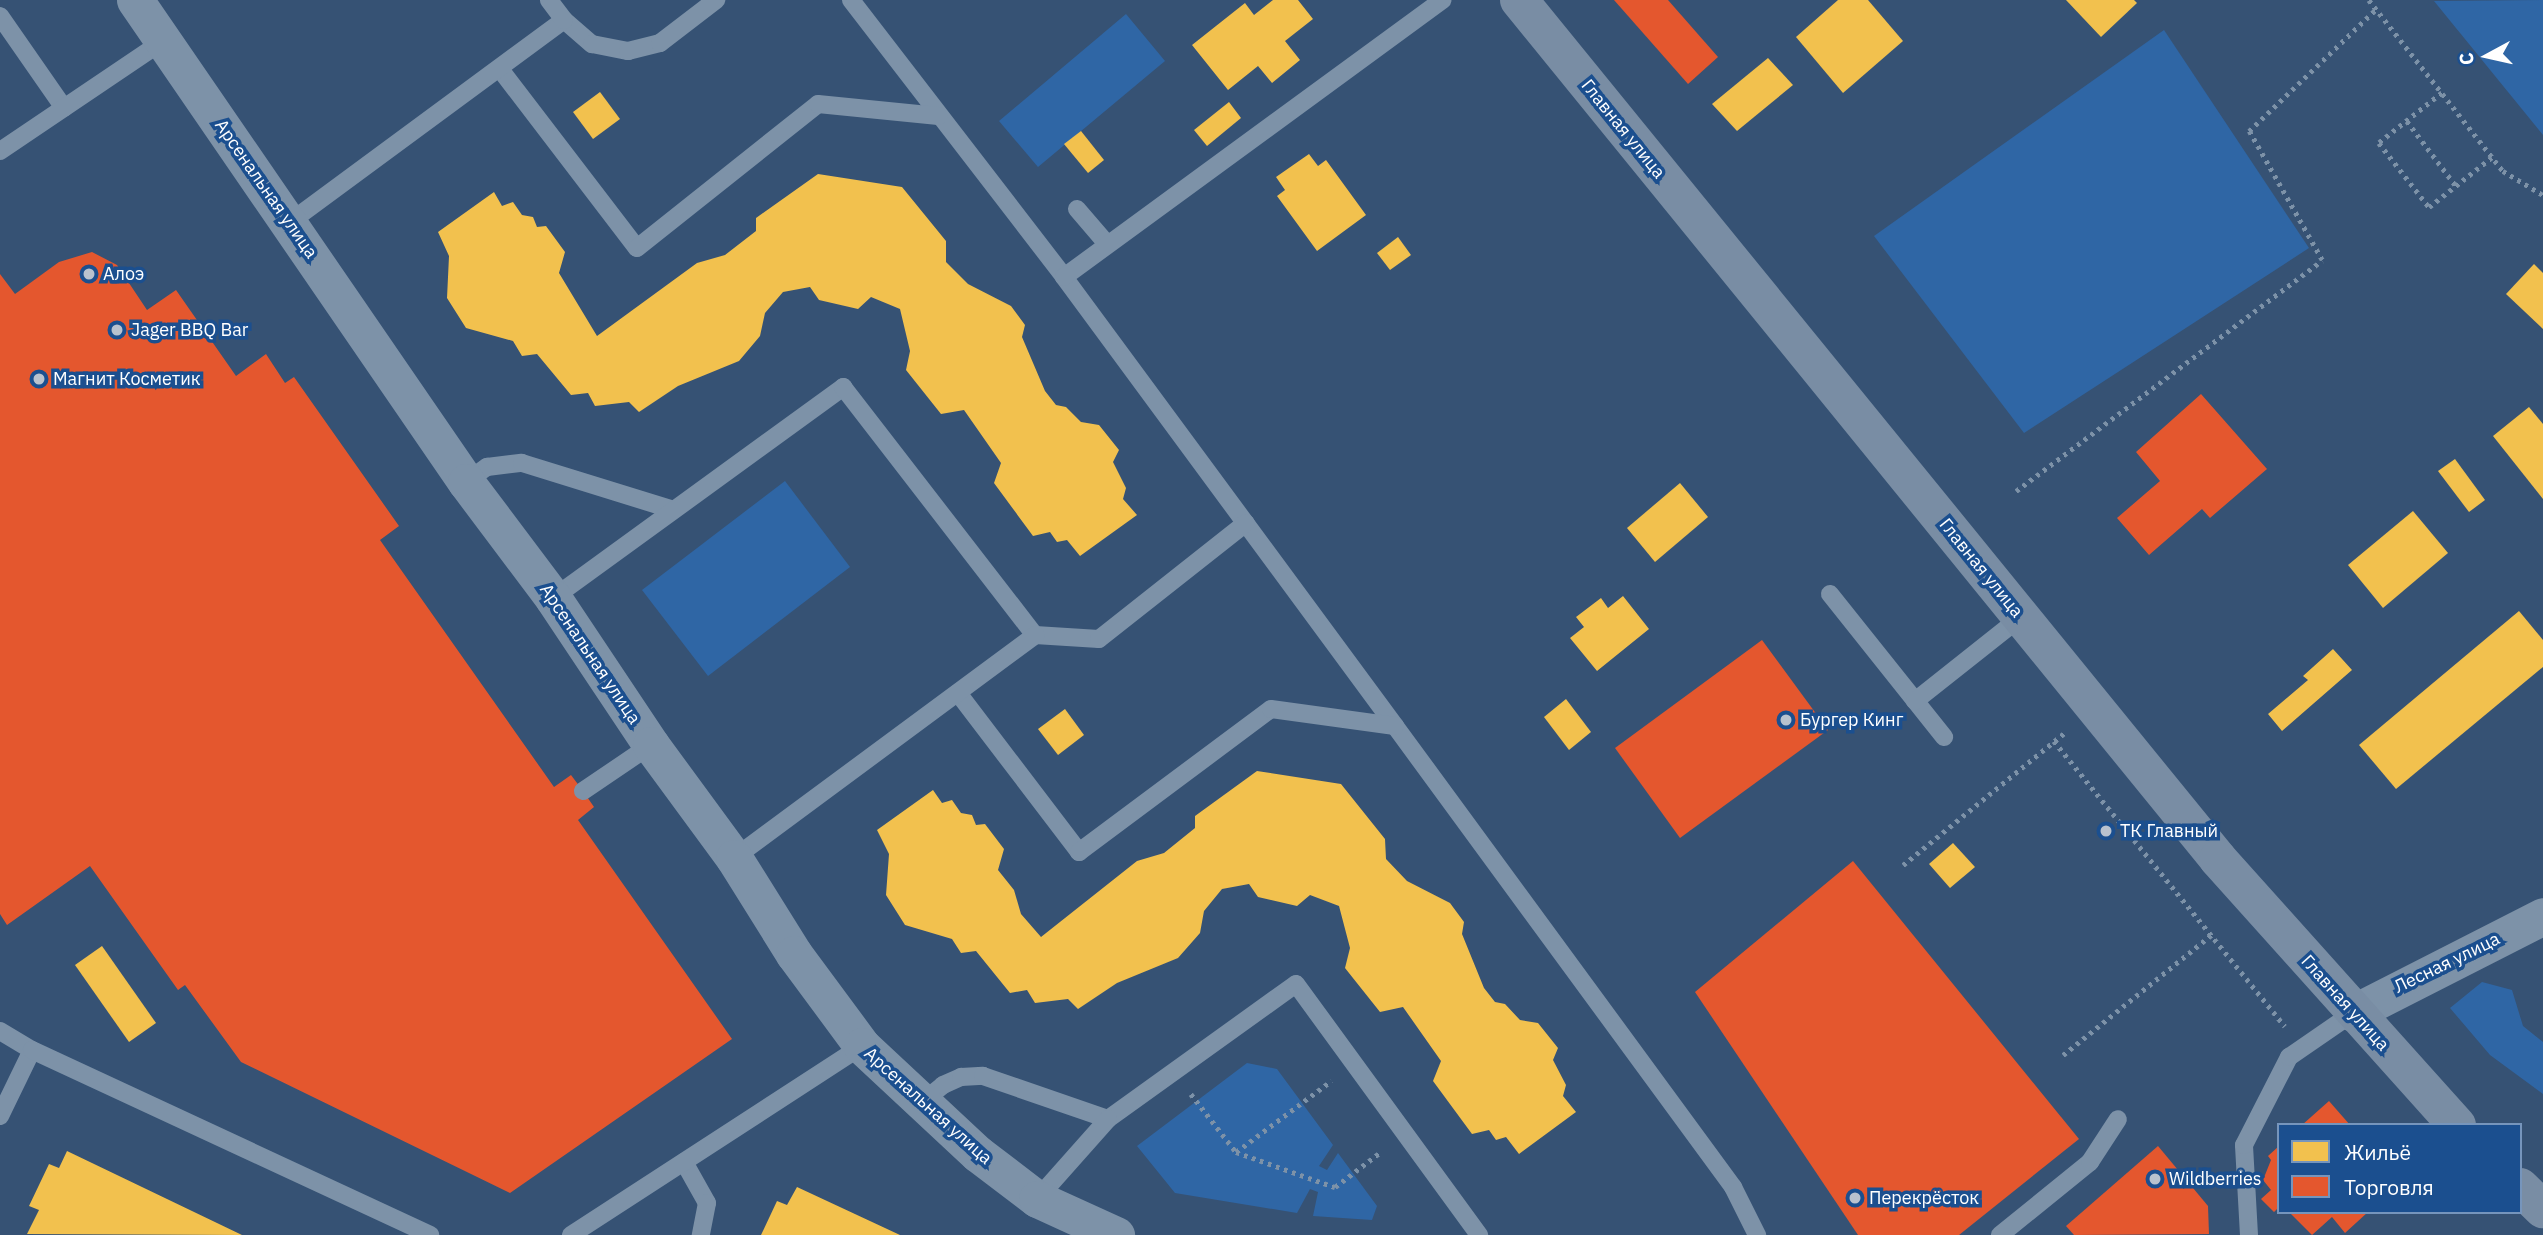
<!DOCTYPE html>
<html>
<head>
<meta charset="utf-8">
<style>
  body { margin:0 }
  #map { position:relative; width:2543px; height:1235px; overflow:hidden; background:#365274; font-family:"IBM Plex Sans",sans-serif }
  div>[style] { position:absolute }
  [style*='--x'] { left:calc(var(--x)*1px); top:calc(var(--y)*1px); width:calc(var(--w)*1px); rotate:calc(var(--a)*1deg) }
  .green>* { inset:0; background:#2f66a5 }
  .homes>* { inset:0; background:#f2c14e }
  .shops>* { inset:0; background:#e4572e }
  .path>* { height:4.5px; margin-top:-2.25px; transform-origin:0; background:repeating-linear-gradient(90deg,#7d92a8 0 3.5px,transparent 0 8.5px) }
  .lane>* { height:18px; margin:-9px; padding:0 9px; transform-origin:9px; border-radius:9px; background:#7d92a8 }
  .street>* { height:37px; margin:-18.5px; padding:0 18.5px; transform-origin:18.5px; border-radius:18.5px; background:#7d92a8 }
  .secondary>* { height:38px; margin:-19px; padding:0 19px; transform-origin:19px; border-radius:19px; background:#798da4 }
  .dots>* { width:19px; height:19px; translate:-50% -50%; box-sizing:border-box; border:4px solid #1b4f8f; border-radius:50% }
  span { translate:-50% -50%; white-space:nowrap; text-align:center; line-height:1.15; -webkit-text-stroke:7px #1b4f8f; paint-order:stroke }
  .street-label { font-size:18px; color:#fff }
  .poi-label { font-size:18px; color:#fff }
  .left { translate:0 -50%; text-align:left }
  .legend { position:absolute; left:2277px; top:1123px; width:245px; height:91px; box-sizing:border-box; background:#1b4f8f; border:2px solid #7695bc; margin:0; padding:9px 12px; list-style:none; font-size:21px; color:#fff }
  .legend li { display:flex; align-items:center; gap:14px; height:35px }
  .legend b { width:35px; border:2px solid #7695bc }
  .north { position:absolute; left:2452px; top:21px; width:70px; height:70px; -webkit-text-stroke:5px #1b4f8f; paint-order:stroke; rotate:262deg; font-size:19px; font-weight:700; line-height:28px; text-align:center; color:#fff }
  .north::after { content:''; display:block; margin:auto; width:24px; height:32px; background:#fff; clip-path:polygon(50% 0,100% 100%,50% 72%,0 100%) }
</style>
</head>
<body>
<div id="map">
  <div class="green">
    <div style="clip-path:polygon(2543px 0,2543px 135px,2434px 1px)"></div>
    <div style="clip-path:polygon(1126px 14px,1165px 61px,1038px 167px,999px 121px)"></div>
    <div style="clip-path:polygon(2164px 30px,2309px 248px,2024px 433px,1874px 236px)"></div>
    <div style="clip-path:polygon(785px 481px,850px 567px,708px 676px,642px 590px)"></div>
    <div style="clip-path:polygon(2482px 982px,2512px 990px,2523px 1026px,2543px 1042px,2543px 1094px,2490px 1055px,2450px 1008px)"></div>
    <div style="clip-path:polygon(1247px 1063px,1277px 1069px,1333px 1145px,1319px 1166px,1327px 1170px,1338px 1153px,1377px 1206px,1372px 1220px,1313px 1216px,1318px 1192px,1310px 1189px,1297px 1213px,1175px 1193px,1137px 1146px)"></div>
  </div>
  <div class="homes">
    <div style="clip-path:polygon(1273px 0,1298px 0,1313px 19px,1285px 41px,1300px 60px,1272px 83px,1258px 66px,1228px 90px,1192px 45px,1245px 3px,1254px 15px)"></div>
    <div style="clip-path:polygon(1838px 0,1868px 0,1903px 41px,1843px 93px,1796px 37px)"></div>
    <div style="clip-path:polygon(2066px 0,2134px 0,2137px 3px,2101px 37px)"></div>
    <div style="clip-path:polygon(1768px 58px,1793px 85px,1737px 131px,1712px 104px)"></div>
    <div style="clip-path:polygon(600px 92px,620px 119px,593px 139px,573px 112px)"></div>
    <div style="clip-path:polygon(1229px 102px,1241px 118px,1207px 146px,1194px 130px)"></div>
    <div style="clip-path:polygon(1081px 131px,1104px 160px,1088px 173px,1064px 144px)"></div>
    <div style="clip-path:polygon(1309px 154px,1318px 166px,1326px 160px,1366px 215px,1317px 251px,1277px 196px,1285px 190px,1276px 177px)"></div>
    <div style="clip-path:polygon(818px 174px,902px 187px,946px 241px,946px 262px,968px 284px,1011px 306px,1025px 325px,1022px 337px,1045px 391px,1056px 405px,1066px 407px,1081px 422px,1099px 425px,1119px 450px,1113px 462px,1126px 488px,1123px 499px,1137px 515px,1080px 556px,1067px 540px,1057px 542px,1050px 532px,1033px 536px,994px 483px,1001px 463px,964px 410px,941px 414px,906px 370px,910px 351px,900px 309px,871px 297px,858px 309px,819px 300px,810px 287px,783px 292px,765px 313px,760px 336px,739px 361px,678px 386px,639px 412px,629px 402px,595px 406px,588px 393px,571px 395px,537px 354px,522px 356px,513px 341px,466px 328px,447px 298px,449px 256px,438px 232px,494px 192px,502px 206px,513px 202px,522px 215px,533px 217px,537px 227px,546px 226px,565px 252px,559px 273px,597px 336px,697px 263px,725px 255px,756px 231px,756px 218px)"></div>
    <div style="clip-path:polygon(1398px 237px,1411px 255px,1390px 270px,1377px 253px)"></div>
    <div style="clip-path:polygon(2534px 264px,2543px 273px,2543px 329px,2506px 294px)"></div>
    <div style="clip-path:polygon(2529px 407px,2543px 424px,2543px 499px,2493px 436px)"></div>
    <div style="clip-path:polygon(2455px 459px,2485px 500px,2469px 512px,2438px 471px)"></div>
    <div style="clip-path:polygon(1680px 483px,1708px 517px,1655px 562px,1627px 528px)"></div>
    <div style="clip-path:polygon(2413px 511px,2448px 553px,2383px 608px,2348px 565px)"></div>
    <div style="clip-path:polygon(1623px 596px,1649px 629px,1597px 671px,1570px 638px,1584px 627px,1576px 617px,1601px 598px,1608px 608px)"></div>
    <div style="clip-path:polygon(2519px 611px,2543px 640px,2543px 667px,2396px 789px,2359px 745px)"></div>
    <div style="clip-path:polygon(2333px 649px,2352px 670px,2282px 731px,2268px 714px,2308px 680px,2303px 676px)"></div>
    <div style="clip-path:polygon(1566px 699px,1591px 732px,1569px 750px,1544px 717px)"></div>
    <div style="clip-path:polygon(1065px 709px,1084px 735px,1058px 755px,1038px 729px)"></div>
    <div style="clip-path:polygon(1257px 771px,1341px 784px,1385px 839px,1386px 859px,1407px 881px,1450px 903px,1464px 922px,1462px 934px,1484px 988px,1495px 1002px,1505px 1004px,1520px 1020px,1538px 1023px,1558px 1048px,1553px 1060px,1566px 1085px,1563px 1096px,1576px 1112px,1519px 1154px,1506px 1137px,1496px 1140px,1489px 1130px,1472px 1134px,1433px 1081px,1441px 1061px,1403px 1007px,1380px 1012px,1345px 968px,1350px 948px,1339px 906px,1310px 895px,1297px 906px,1258px 897px,1249px 884px,1222px 889px,1204px 911px,1200px 933px,1178px 958px,1117px 983px,1078px 1009px,1068px 999px,1035px 1003px,1027px 990px,1010px 993px,976px 951px,961px 953px,952px 939px,905px 925px,886px 895px,889px 854px,877px 830px,933px 790px,942px 803px,952px 800px,961px 813px,972px 815px,976px 825px,985px 824px,1004px 849px,998px 870px,1014px 890px,1021px 914px,1041px 937px,1137px 861px,1164px 853px,1195px 828px,1195px 816px)"></div>
    <div style="clip-path:polygon(1953px 843px,1975px 867px,1950px 888px,1929px 864px)"></div>
    <div style="clip-path:polygon(102px 946px,156px 1023px,129px 1042px,75px 965px)"></div>
    <div style="clip-path:polygon(67px 1151px,242px 1235px,27px 1234px,39px 1210px,29px 1206px,49px 1164px,59px 1168px)"></div>
    <div style="clip-path:polygon(797px 1187px,900px 1235px,761px 1235px,777px 1201px,787px 1205px)"></div>
  </div>
  <div class="shops">
    <div style="clip-path:polygon(1614px 0,1668px 0,1718px 57px,1688px 84px)"></div>
    <div style="clip-path:polygon(92px 252px,117px 265px,147px 310px,176px 290px,236px 376px,266px 354px,285px 383px,294px 377px,399px 526px,380px 540px,554px 787px,571px 775px,583px 791px,594px 807px,578px 820px,732px 1039px,510px 1193px,241px 1062px,185px 985px,178px 990px,90px 866px,7px 925px,0 914px,0 274px,15px 294px,59px 262px)"></div>
    <div style="clip-path:polygon(2201px 394px,2267px 469px,2210px 518px,2202px 509px,2149px 555px,2117px 518px,2160px 481px,2136px 452px)"></div>
    <div style="clip-path:polygon(1762px 640px,1828px 730px,1680px 838px,1615px 748px)"></div>
    <div style="clip-path:polygon(1853px 861px,2079px 1139px,1959px 1235px,1858px 1235px,1695px 992px)"></div>
    <div style="clip-path:polygon(2329px 1101px,2350px 1125px,2302px 1125px)"></div>
    <div style="clip-path:polygon(2158px 1146px,2208px 1206px,2209px 1234px,2074px 1235px,2066px 1226px)"></div>
    <div style="clip-path:polygon(2279px 1146px,2279px 1207px,2274px 1212px,2261px 1199px,2271px 1190px,2263px 1180px,2271px 1160px,2268px 1156px)"></div>
    <div style="clip-path:polygon(2289px 1212px,2368px 1212px,2345px 1233px,2332px 1217px,2312px 1235px)"></div>
  </div>
  <div class="path">
    <div style="--x:2369;--y:0;--w:217;--a:51.9"></div>
    <div style="--x:2503;--y:171;--w:47;--a:31"></div>
    <div style="--x:2442;--y:93;--w:80;--a:141.6"></div>
    <div style="--x:2379;--y:143;--w:81;--a:52"></div>
    <div style="--x:2429;--y:207;--w:80;--a:-38.4"></div>
    <div style="--x:2407;--y:121;--w:81;--a:53"></div>
    <div style="--x:2016;--y:491;--w:383;--a:-37"></div>
    <div style="--x:2322;--y:260;--w:148;--a:-119.5"></div>
    <div style="--x:2249;--y:131;--w:176;--a:-43.8"></div>
    <div style="--x:2054;--y:741;--w:367;--a:51"></div>
    <div style="--x:1903;--y:865;--w:208;--a:-39.3"></div>
    <div style="--x:2063;--y:1055;--w:191;--a:-39"></div>
    <div style="--x:1191;--y:1094;--w:73;--a:52.2"></div>
    <div style="--x:1236;--y:1152;--w:119;--a:-36.8"></div>
    <div style="--x:1236;--y:1152;--w:105;--a:19.5"></div>
    <div style="--x:1335;--y:1187;--w:59;--a:-37.5"></div>
  </div>
  <div class="lane">
    <div style="--x:851;--y:0;--w:349;--a:52.4"></div>
    <div style="--x:1064;--y:277;--w:558;--a:53.6"></div>
    <div style="--x:1395;--y:726;--w:572;--a:53.75"></div>
    <div style="--x:1733;--y:1187;--w:54;--a:63.4"></div>
    <div style="--x:0;--y:16;--w:112;--a:55.2"></div>
    <div style="--x:564;--y:20;--w:37;--a:41"></div>
    <div style="--x:592;--y:44;--w:37;--a:11"></div>
    <div style="--x:628;--y:51;--w:33;--a:-14"></div>
    <div style="--x:660;--y:43;--w:71;--a:-37.5"></div>
    <div style="--x:500;--y:69;--w:225;--a:52.6"></div>
    <div style="--x:637;--y:248;--w:231;--a:-38.5"></div>
    <div style="--x:818;--y:104;--w:121;--a:5.7"></div>
    <div style="--x:0;--y:151;--w:197;--a:-34"></div>
    <div style="--x:1077;--y:209;--w:46;--a:49.4"></div>
    <div style="--x:290;--y:222;--w:340;--a:-36.4"></div>
    <div style="--x:564;--y:20;--w:25;--a:-127"></div>
    <div style="--x:1064;--y:277;--w:469;--a:-36.2"></div>
    <div style="--x:466;--y:482;--w:26;--a:-36"></div>
    <div style="--x:487;--y:467;--w:35;--a:-7"></div>
    <div style="--x:522;--y:463;--w:156;--a:17.2"></div>
    <div style="--x:1830;--y:594;--w:183;--a:51.4"></div>
    <div style="--x:553;--y:598;--w:359;--a:-36"></div>
    <div style="--x:843;--y:387;--w:314;--a:52.3"></div>
    <div style="--x:1035;--y:635;--w:64;--a:3.6"></div>
    <div style="--x:1099;--y:639;--w:187;--a:-38.3"></div>
    <div style="--x:958;--y:693;--w:200;--a:52.7"></div>
    <div style="--x:1079;--y:852;--w:239;--a:-36.7"></div>
    <div style="--x:1271;--y:709;--w:125;--a:7.8"></div>
    <div style="--x:1915;--y:701;--w:135;--a:-38.4"></div>
    <div style="--x:583;--y:791;--w:82;--a:-34.1"></div>
    <div style="--x:734;--y:858;--w:375;--a:-36.5"></div>
    <div style="--x:0;--y:1031;--w:37;--a:31"></div>
    <div style="--x:921;--y:1103;--w:28;--a:-39"></div>
    <div style="--x:943;--y:1085;--w:20;--a:-24"></div>
    <div style="--x:961;--y:1077;--w:22;--a:-3"></div>
    <div style="--x:983;--y:1076;--w:132;--a:19"></div>
    <div style="--x:1108;--y:1119;--w:231;--a:-35.7"></div>
    <div style="--x:1296;--y:984;--w:311;--a:53.9"></div>
    <div style="--x:0;--y:1116;--w:73;--a:-64.1"></div>
    <div style="--x:32;--y:1050;--w:439;--a:24.9"></div>
    <div style="--x:684;--y:1162;--w:47;--a:60.7"></div>
    <div style="--x:707;--y:1203;--w:33;--a:101"></div>
    <div style="--x:1037;--y:1199;--w:107;--a:-48.4"></div>
    <div style="--x:571;--y:1235;--w:347;--a:-33"></div>
    <div style="--x:2000;--y:1235;--w:116;--a:-39"></div>
    <div style="--x:2090;--y:1162;--w:51;--a:-56.9"></div>
    <div style="--x:2249;--y:1235;--w:90;--a:-93.2"></div>
    <div style="--x:2244;--y:1145;--w:99;--a:-62.9"></div>
    <div style="--x:2289;--y:1057;--w:78;--a:-34.5"></div>
  </div>
  <div class="street">
    <div style="--x:135;--y:0;--w:585;--a:55.52"></div>
    <div style="--x:466;--y:482;--w:145;--a:53.1"></div>
    <div style="--x:553;--y:598;--w:177;--a:56.3"></div>
    <div style="--x:651;--y:745;--w:140;--a:53.7"></div>
    <div style="--x:734;--y:858;--w:113;--a:58"></div>
    <div style="--x:794;--y:954;--w:114;--a:53.5"></div>
    <div style="--x:862;--y:1046;--w:158;--a:43"></div>
    <div style="--x:978;--y:1154;--w:74;--a:37.3"></div>
    <div style="--x:1037;--y:1199;--w:87;--a:24.5"></div>
    <div style="--x:2353;--y:1013;--w:213;--a:-27"></div>
  </div>
  <div class="secondary">
    <div style="--x:1519;--y:0;--w:1107;--a:50.86"></div>
    <div style="--x:2218;--y:859;--w:358;--a:48.1"></div>
    <div style="--x:2520;--y:1187;--w:32;--a:44"></div>
  </div>
  <div class="dots">
    <div style="left:89px;top:274px;background:#b9c2ce"></div>
    <div style="left:117px;top:330px;background:#b9c2ce"></div>
    <div style="left:39px;top:379px;background:#b9c2ce"></div>
    <div style="left:1786px;top:720px;background:#b9c2ce"></div>
    <div style="left:2106px;top:831px;background:#b9c2ce"></div>
    <div style="left:2155px;top:1179px;background:#b9c2ce"></div>
    <div style="left:1855px;top:1198px;background:#b9c2ce"></div>
  </div>
  <div class="street-label">
    <span style="left:1623px;top:129px;rotate:51deg">Главная улица</span>
    <span style="left:266px;top:189px;rotate:55deg">Арсенальная улица</span>
    <span style="left:1981px;top:568px;rotate:51deg">Главная улица</span>
    <span style="left:590px;top:654px;rotate:56deg">Арсенальная улица</span>
    <span style="left:2447px;top:963px;rotate:-26deg">Лесная улица</span>
    <span style="left:2345px;top:1003px;rotate:48deg">Главная улица</span>
    <span style="left:928px;top:1106px;rotate:42deg">Арсенальная улица</span>
  </div>
  <div class="poi-label">
    <span class="left" style="left:103px;top:274px">Алоэ</span>
    <span class="left" style="left:131px;top:330px">Jager BBQ Bar</span>
    <span class="left" style="left:53px;top:379px">Магнит Косметик</span>
    <span class="left" style="left:1800px;top:720px">Бургер Кинг</span>
    <span class="left" style="left:2120px;top:831px">ТК Главный</span>
    <span class="left" style="left:2169px;top:1179px">Wildberries</span>
    <span class="left" style="left:1869px;top:1198px">Перекрёсток</span>
  </div>
  <ul class="legend">
  <li><b style="height:19px;background:#f2c14e"></b>Жильё</li>
  <li><b style="height:19px;background:#e4572e"></b>Торговля</li>
  </ul>
  <div class="north">С</div>
</div>
</body>
</html>
